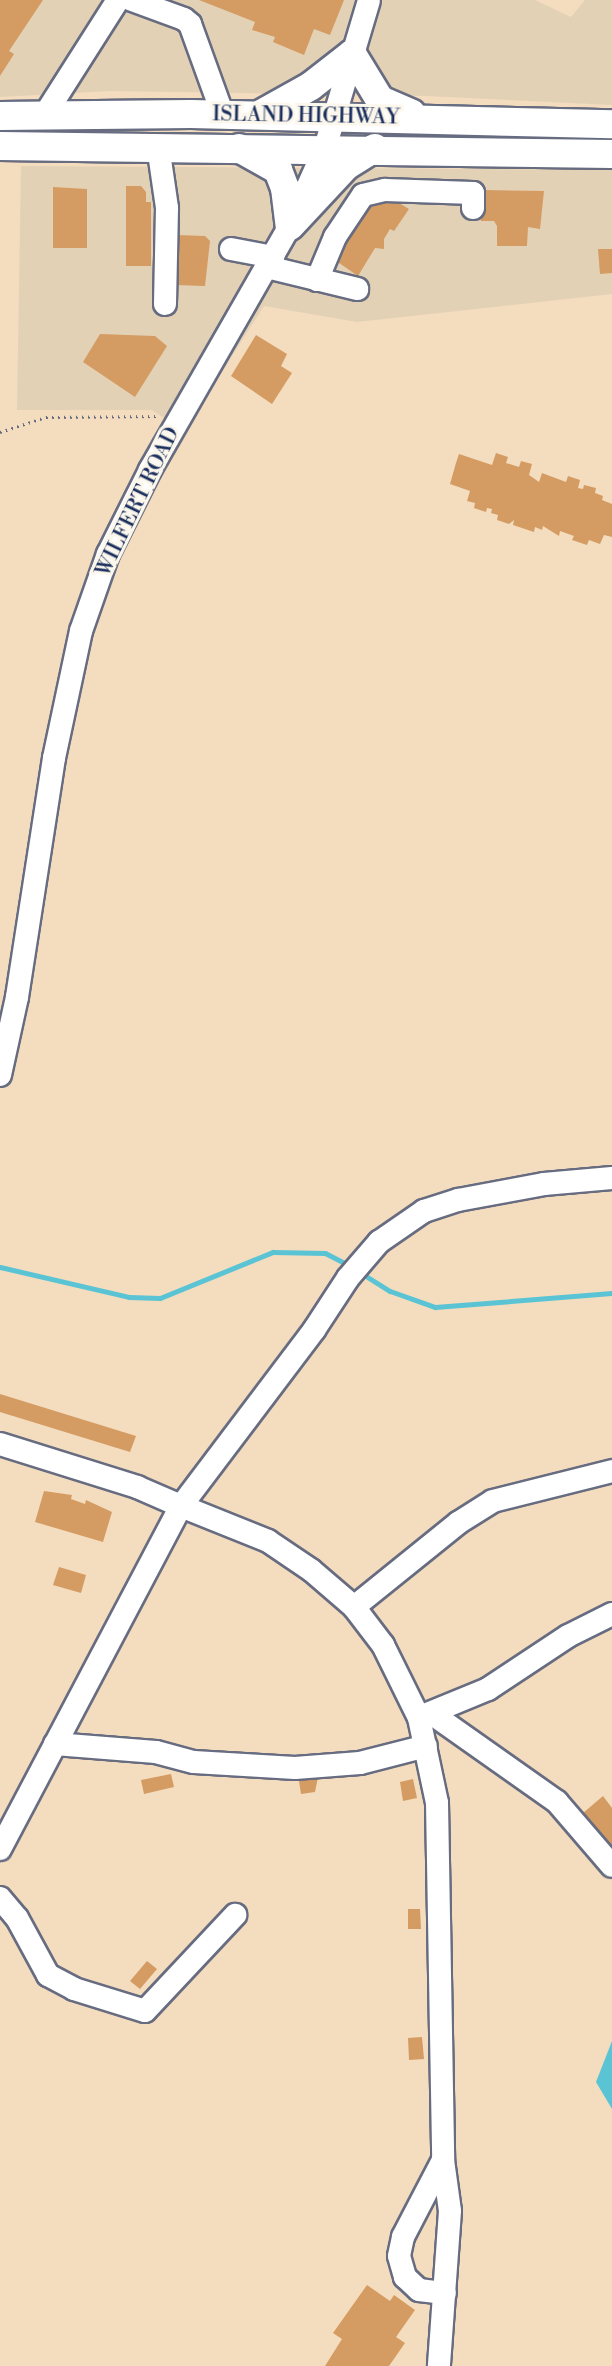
<!DOCTYPE html>
<html>
<head>
<meta charset="utf-8">
<style>
  body { margin:0 }
  #map { position:relative; width:612px; height:2366px; overflow:hidden; background:#f4dcbf; font-family:"Libre Bodoni",serif }
  div>[style] { position:absolute }
  [style*='--x'] { left:calc(var(--x)*1px); top:calc(var(--y)*1px); width:calc(var(--w)*1px); rotate:calc(var(--a)*1deg) }
  .built>* { inset:0; background:#e3d1b6 }
  .water>* { inset:0; background:#5ac4d5 }
  .stream>* { height:5px; margin:-2.5px; padding:0 2.5px; transform-origin:2.5px; border-radius:2.5px; background:#5ac4d5 }
  .building>* { inset:0; background:#d49c62 }
  .path>* { height:3px; margin-top:-1.5px; transform-origin:0; background:repeating-linear-gradient(90deg,#676c80 0 1.5px,transparent 0 6px) }
  .roads { filter:drop-shadow(2px 0 #676c80) drop-shadow(-2px 0 #676c80) drop-shadow(0 2px #676c80) drop-shadow(0 -2px #676c80) }
  .minor>* { height:22px; margin:-11px; padding:0 11px; transform-origin:11px; border-radius:11px; background:#fff }
  .major>* { height:28px; margin:-14px; padding:0 14px; transform-origin:14px; border-radius:14px; background:#fff }
  span { translate:-50% -50%; white-space:nowrap; text-align:center; line-height:1.15; -webkit-text-stroke:6px #fbf7ec; paint-order:stroke }
  .street-label { font-size:21px; color:#1b2f5e }
</style>
</head>
<body>
<div id="map">
  <div class="built">
    <div style="clip-path:polygon(0 0,535px 0,571px 17px,585px 0,612px 0,612px 105px,426px 96px,110px 91px,0 97px)"></div>
    <div style="clip-path:polygon(21px 166px,612px 170px,612px 294px,357px 322px,264px 306px,184px 431px,152px 410px,17px 410px)"></div>
  </div>
  <div class="water">
    <div style="clip-path:polygon(612px 2041px,612px 2109px,596px 2082px)"></div>
  </div>
  <div class="stream">
    <div style="--x:0;--y:1267;--w:132;--a:13.1"></div>
    <div style="--x:129;--y:1297;--w:31;--a:2"></div>
    <div style="--x:160;--y:1298;--w:122;--a:-22.2"></div>
    <div style="--x:273;--y:1252;--w:52;--a:1.1"></div>
    <div style="--x:325;--y:1253;--w:29;--a:27"></div>
    <div style="--x:361;--y:1273;--w:34;--a:32"></div>
    <div style="--x:390;--y:1291;--w:48;--a:19.6"></div>
    <div style="--x:435;--y:1307;--w:178;--a:-4.5"></div>
  </div>
  <div class="building">
    <div style="clip-path:polygon(0 0,43px 0,9px 51px,14px 54px,0 76px)"></div>
    <div style="clip-path:polygon(199px 0,344px 0,330px 35px,314px 29px,304px 55px,273px 42px,275px 37px,252px 30px,255px 22px)"></div>
    <div style="clip-path:polygon(126px 186px,141px 186px,146px 192px,146px 202px,151px 202px,151px 266px,126px 266px)"></div>
    <div style="clip-path:polygon(53px 187px,87px 189px,87px 248px,53px 248px)"></div>
    <div style="clip-path:polygon(482px 190px,544px 191px,540px 229px,528px 227px,527px 246px,497px 246px,497px 226px,494px 221px,481px 221px)"></div>
    <div style="clip-path:polygon(368px 194px,382px 203px,387px 196px,409px 209px,394px 231px,390px 229px,384px 239px,384px 249px,375px 248px,358px 276px,329px 256px)"></div>
    <div style="clip-path:polygon(177px 235px,205px 236px,210px 241px,205px 286px,175px 285px)"></div>
    <div style="clip-path:polygon(598px 249px,612px 249px,612px 273px,600px 274px)"></div>
    <div style="clip-path:polygon(100px 334px,155px 336px,167px 346px,135px 397px,83px 362px)"></div>
    <div style="clip-path:polygon(256px 335px,287px 354px,281px 366px,292px 373px,272px 404px,231px 376px)"></div>
    <div style="clip-path:polygon(496px 453px,508px 457px,506px 463px,519px 467px,521px 461px,532px 464px,529px 475px,539px 482px,542px 473px,566px 482px,568px 476px,580px 480px,578px 488px,583px 489px,584px 485px,596px 488px,595px 493px,603px 496px,602px 500px,612px 504px,612px 537px,604px 535px,600px 544px,589px 540px,587px 545px,572px 540px,574px 536px,560px 531px,559px 536px,543px 526px,542px 530px,535px 527px,534px 532px,513px 525px,514px 520px,509px 524px,497px 520px,498px 515px,491px 513px,492px 509px,487px 508px,486px 512px,474px 508px,475px 503px,467px 501px,470px 491px,450px 484px,456px 463px,459px 454px,492px 465px)"></div>
    <div style="clip-path:polygon(0 1394px,136px 1436px,130px 1452px,0 1412px)"></div>
    <div style="clip-path:polygon(44px 1491px,72px 1495px,71px 1499px,85px 1504px,86px 1500px,112px 1512px,103px 1542px,35px 1522px)"></div>
    <div style="clip-path:polygon(59px 1567px,86px 1575px,81px 1593px,53px 1585px)"></div>
    <div style="clip-path:polygon(171px 1774px,174px 1787px,144px 1794px,141px 1780px)"></div>
    <div style="clip-path:polygon(318px 1777px,315px 1792px,301px 1794px,299px 1781px)"></div>
    <div style="clip-path:polygon(413px 1779px,417px 1798px,403px 1801px,400px 1782px)"></div>
    <div style="clip-path:polygon(603px 1796px,612px 1808px,612px 1848px,583px 1813px)"></div>
    <div style="clip-path:polygon(408px 1909px,420px 1909px,421px 1929px,408px 1929px)"></div>
    <div style="clip-path:polygon(147px 1961px,157px 1969px,140px 1989px,130px 1981px)"></div>
    <div style="clip-path:polygon(422px 2037px,424px 2059px,409px 2060px,408px 2038px)"></div>
    <div style="clip-path:polygon(367px 2285px,390px 2301px,394px 2295px,415px 2310px,396px 2337px,405px 2343px,389px 2366px,325px 2366px,342px 2339px,333px 2333px)"></div>
  </div>
  <div class="path">
    <div style="--x:0;--y:432;--w:48;--a:-18.1"></div>
    <div style="--x:46;--y:417;--w:113;--a:-0.5"></div>
  </div>
  <div class="roads">
    <div class="minor">
      <div style="--x:132;--y:0;--w:55;--a:20.1"></div>
      <div style="--x:184;--y:19;--w:8;--a:40"></div>
      <div style="--x:190;--y:24;--w:97;--a:70.1"></div>
      <div style="--x:44;--y:116;--w:138;--a:-57.5"></div>
      <div style="--x:158;--y:146;--w:63;--a:81.7"></div>
      <div style="--x:167;--y:208;--w:96;--a:91.2"></div>
      <div style="--x:231;--y:249;--w:43;--a:10.8"></div>
      <div style="--x:267;--y:267;--w:93;--a:13.7"></div>
      <div style="--x:317;--y:280;--w:47;--a:-67.3"></div>
      <div style="--x:335;--y:237;--w:50;--a:-56.3"></div>
      <div style="--x:363;--y:195;--w:23;--a:-13"></div>
      <div style="--x:385;--y:190;--w:88;--a:2"></div>
      <div style="--x:473;--y:193;--w:15;--a:90"></div>
      <div style="--x:0;--y:1075;--w:80;--a:-77.7"></div>
      <div style="--x:17;--y:997;--w:242;--a:-81.2"></div>
      <div style="--x:54;--y:758;--w:130;--a:-78"></div>
      <div style="--x:81;--y:631;--w:82;--a:-70.7"></div>
      <div style="--x:108;--y:554;--w:94;--a:-63.4"></div>
      <div style="--x:150;--y:470;--w:281;--a:-60.2"></div>
      <div style="--x:290;--y:226;--w:85;--a:-65.8"></div>
      <div style="--x:325;--y:148;--w:154;--a:-73.4"></div>
      <div style="--x:0;--y:1444;--w:144;--a:17.4"></div>
      <div style="--x:137;--y:1487;--w:48;--a:23.4"></div>
      <div style="--x:181;--y:1506;--w:221;--a:-52.9"></div>
      <div style="--x:314;--y:1330;--w:62;--a:-56.8"></div>
      <div style="--x:348;--y:1278;--w:48;--a:-49.3"></div>
      <div style="--x:379;--y:1242;--w:55;--a:-34.6"></div>
      <div style="--x:424;--y:1211;--w:36;--a:-18"></div>
      <div style="--x:458;--y:1200;--w:87;--a:-10.5"></div>
      <div style="--x:544;--y:1184;--w:68;--a:-5"></div>
      <div style="--x:354;--y:1607;--w:134;--a:-38.9"></div>
      <div style="--x:458;--y:1523;--w:41;--a:-32.2"></div>
      <div style="--x:493;--y:1501;--w:123;--a:-14.1"></div>
      <div style="--x:431;--y:1713;--w:154;--a:35.2"></div>
      <div style="--x:557;--y:1802;--w:84;--a:49.3"></div>
      <div style="--x:420;--y:1717;--w:74;--a:-22.4"></div>
      <div style="--x:488;--y:1689;--w:96;--a:-33.5"></div>
      <div style="--x:568;--y:1636;--w:49;--a:-26.6"></div>
      <div style="--x:55;--y:1744;--w:101;--a:4.5"></div>
      <div style="--x:156;--y:1752;--w:39;--a:15"></div>
      <div style="--x:194;--y:1762;--w:101;--a:3.4"></div>
      <div style="--x:295;--y:1768;--w:65;--a:-4.4"></div>
      <div style="--x:360;--y:1763;--w:68;--a:-14.4"></div>
      <div style="--x:0;--y:1849;--w:388;--a:-62.2"></div>
      <div style="--x:181;--y:1506;--w:94;--a:21.9"></div>
      <div style="--x:268;--y:1541;--w:52;--a:34"></div>
      <div style="--x:311;--y:1570;--w:57;--a:40.7"></div>
      <div style="--x:354;--y:1607;--w:48;--a:52.7"></div>
      <div style="--x:383;--y:1645;--w:81;--a:63.7"></div>
      <div style="--x:419;--y:1718;--w:87;--a:78"></div>
      <div style="--x:437;--y:1803;--w:357;--a:89"></div>
      <div style="--x:443;--y:2160;--w:51;--a:82.2"></div>
      <div style="--x:450;--y:2211;--w:155;--a:94.1"></div>
      <div style="--x:0;--y:1898;--w:26;--a:50"></div>
      <div style="--x:17;--y:1918;--w:65;--a:61.5"></div>
      <div style="--x:48;--y:1975;--w:30;--a:28"></div>
      <div style="--x:74;--y:1989;--w:74;--a:17.2"></div>
      <div style="--x:145;--y:2011;--w:132;--a:-46.8"></div>
      <div style="--x:443;--y:2160;--w:87;--a:117.5"></div>
      <div style="--x:403;--y:2237;--w:19;--a:102"></div>
      <div style="--x:399;--y:2256;--w:22;--a:74"></div>
      <div style="--x:405;--y:2277;--w:19;--a:43"></div>
      <div style="--x:419;--y:2290;--w:26;--a:7"></div>
    </div>
    <div class="major">
      <div style="--x:261;--y:114;--w:57;--a:-29.2"></div>
      <div style="--x:311;--y:86;--w:52;--a:-38"></div>
      <div style="--x:352;--y:54;--w:54;--a:58.7"></div>
      <div style="--x:380;--y:100;--w:34;--a:23"></div>
      <div style="--x:0;--y:116;--w:191;--a:-0.6"></div>
      <div style="--x:191;--y:114;--w:421;--a:1.4"></div>
      <div style="--x:0;--y:146;--w:612;--a:0.75"></div>
      <div style="--x:239;--y:148;--w:45;--a:29.4"></div>
      <div style="--x:278;--y:170;--w:19;--a:69"></div>
      <div style="--x:285;--y:188;--w:38;--a:83"></div>
      <div style="--x:290;--y:226;--w:82;--a:-47"></div>
      <div style="--x:346;--y:166;--w:34;--a:-32"></div>
    </div>
  </div>
  <div class="street-label">
    <span style="left:306px;top:116px;rotate:1deg">ISLAND HIGHWAY</span>
    <span style="left:138px;top:502px;rotate:-64deg">WILFERT ROAD</span>
  </div>
</div>
</body>
</html>
